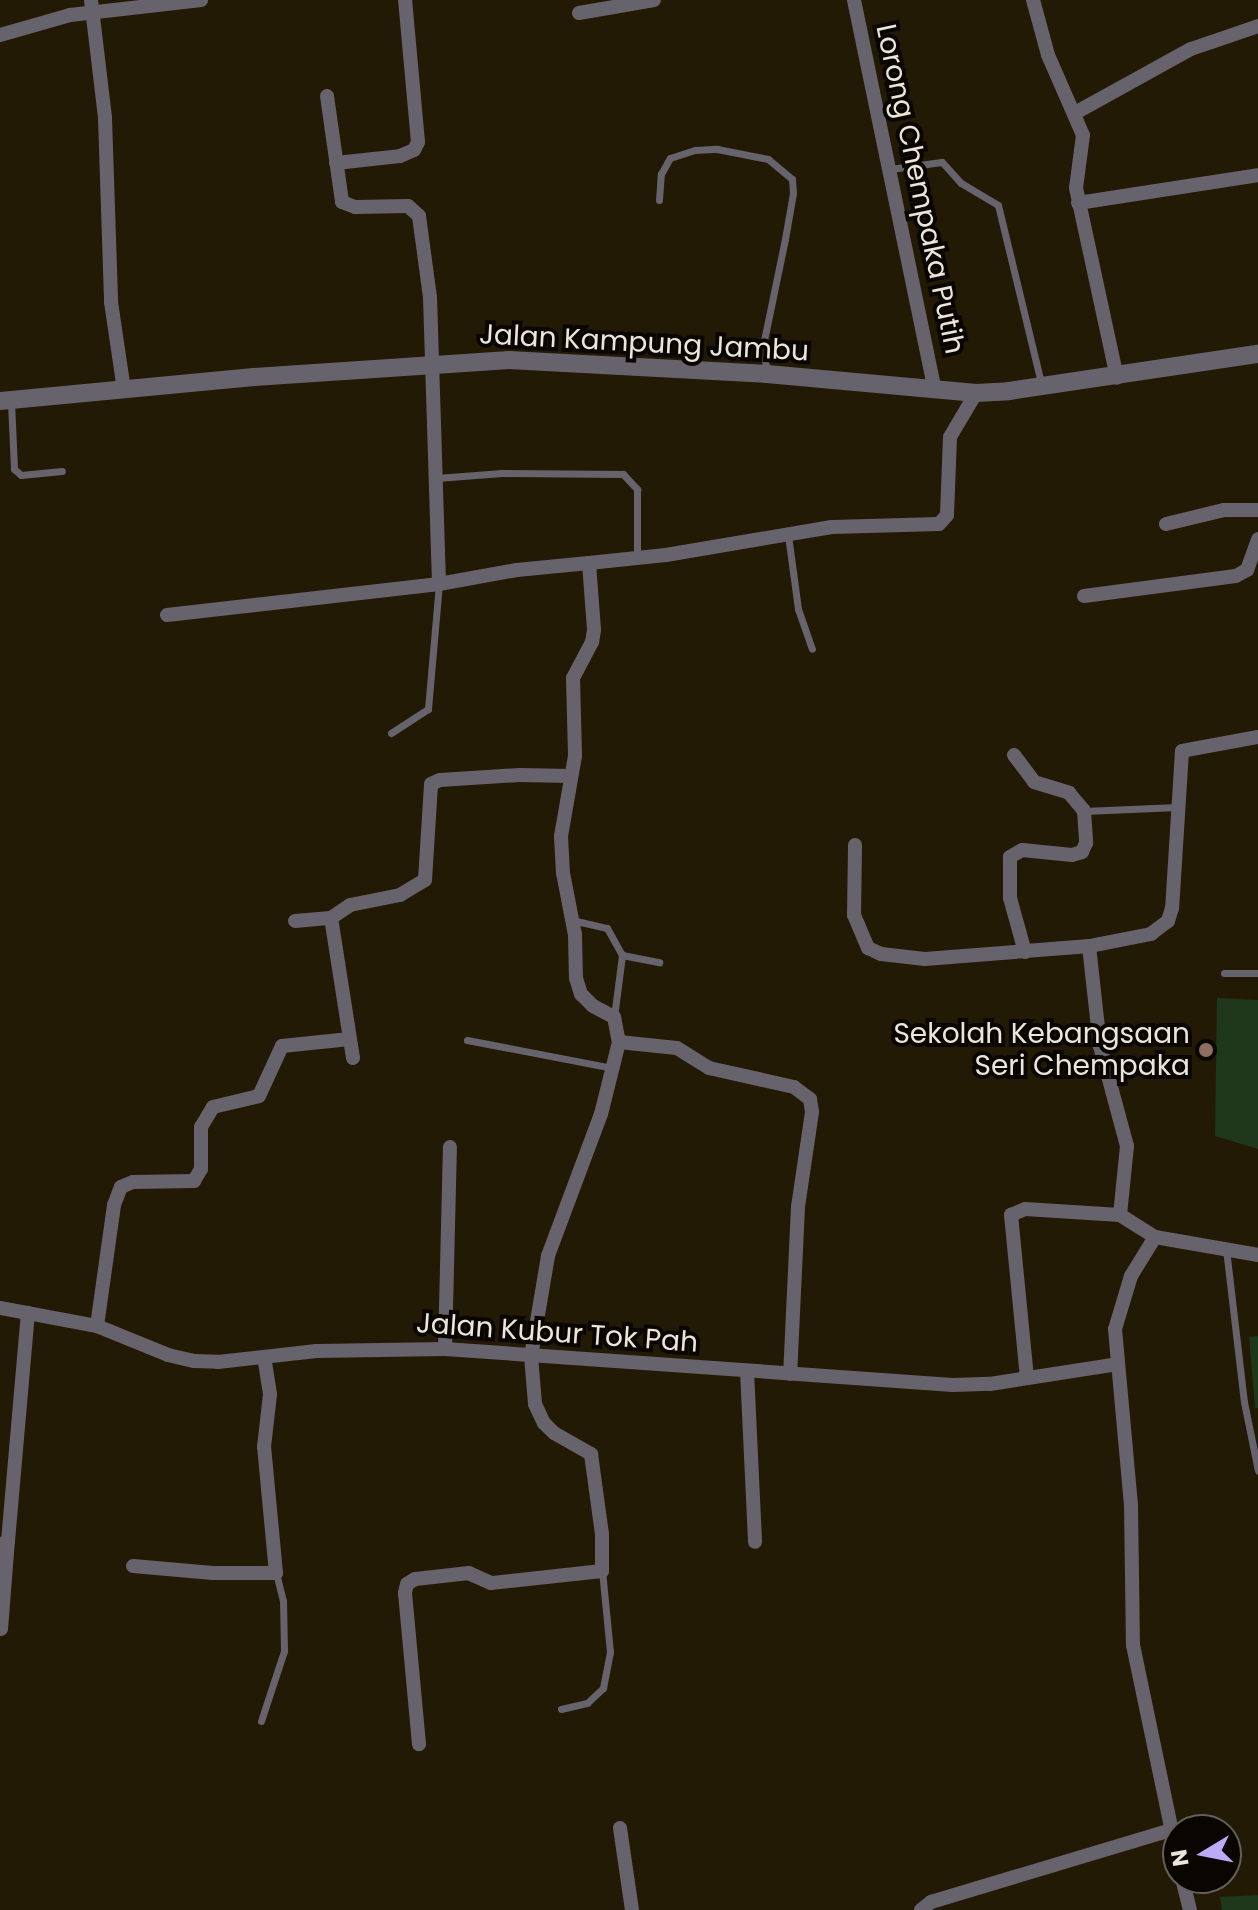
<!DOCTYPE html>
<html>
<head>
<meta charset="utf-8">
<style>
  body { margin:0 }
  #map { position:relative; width:1258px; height:1910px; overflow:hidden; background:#231a06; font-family:Poppins,sans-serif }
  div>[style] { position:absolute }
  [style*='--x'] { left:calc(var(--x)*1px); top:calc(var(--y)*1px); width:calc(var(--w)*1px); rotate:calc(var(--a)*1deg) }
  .green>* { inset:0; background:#1f371a }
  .service>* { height:7px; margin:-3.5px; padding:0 3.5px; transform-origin:3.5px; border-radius:3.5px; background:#67636d }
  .minor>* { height:14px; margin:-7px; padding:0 7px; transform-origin:7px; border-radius:7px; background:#67636d }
  .tertiary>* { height:18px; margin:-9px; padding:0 9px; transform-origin:9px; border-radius:9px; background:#67636d }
  .dots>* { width:22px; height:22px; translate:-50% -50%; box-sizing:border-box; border:4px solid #090601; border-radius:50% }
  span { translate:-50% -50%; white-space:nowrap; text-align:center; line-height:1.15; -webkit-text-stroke:8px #090601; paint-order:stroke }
  .street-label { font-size:28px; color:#ece5d9 }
  .poi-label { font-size:28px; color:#ece5d9 }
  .right { translate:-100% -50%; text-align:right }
  .north { position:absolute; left:1162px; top:1814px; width:80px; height:80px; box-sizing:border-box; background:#090601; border:2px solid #645f57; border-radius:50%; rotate:260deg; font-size:22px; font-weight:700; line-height:32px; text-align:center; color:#ece5d9 }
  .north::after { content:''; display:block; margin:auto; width:28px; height:36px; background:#baaaf7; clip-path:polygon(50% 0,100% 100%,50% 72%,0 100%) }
</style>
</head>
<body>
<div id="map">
  <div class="green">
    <div style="clip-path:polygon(1217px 998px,1258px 1000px,1258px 1149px,1215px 1136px)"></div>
    <div style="clip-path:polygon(1258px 1336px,1258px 1408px,1255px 1408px,1249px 1337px)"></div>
    <div style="clip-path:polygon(1258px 1895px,1258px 1910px,1222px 1910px,1220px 1897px)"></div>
  </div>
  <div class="service">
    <div style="--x:890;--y:169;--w:52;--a:-7.7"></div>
    <div style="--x:942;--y:162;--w:28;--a:48"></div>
    <div style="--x:961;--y:183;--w:43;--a:30.7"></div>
    <div style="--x:998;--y:205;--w:183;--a:76.4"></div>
    <div style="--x:659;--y:200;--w:26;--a:-86"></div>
    <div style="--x:661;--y:174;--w:18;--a:-61"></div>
    <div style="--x:670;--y:158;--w:26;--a:-18"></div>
    <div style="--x:695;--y:150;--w:22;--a:-3"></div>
    <div style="--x:717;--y:149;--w:52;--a:11.1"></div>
    <div style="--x:768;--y:159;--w:31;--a:40"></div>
    <div style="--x:792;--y:179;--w:14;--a:86"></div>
    <div style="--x:793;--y:193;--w:47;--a:99.9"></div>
    <div style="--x:785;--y:239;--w:108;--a:101.7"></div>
    <div style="--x:763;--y:345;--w:28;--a:82"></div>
    <div style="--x:11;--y:402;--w:67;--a:87.4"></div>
    <div style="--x:14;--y:469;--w:9;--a:41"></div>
    <div style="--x:21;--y:475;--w:41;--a:-5.6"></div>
    <div style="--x:437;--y:478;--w:65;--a:-4.4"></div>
    <div style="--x:502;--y:473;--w:121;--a:0.5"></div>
    <div style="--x:623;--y:474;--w:21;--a:47"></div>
    <div style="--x:637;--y:489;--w:69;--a:90"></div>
    <div style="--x:788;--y:535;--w:75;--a:82.3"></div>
    <div style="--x:798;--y:609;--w:42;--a:70.7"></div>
    <div style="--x:391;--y:733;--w:44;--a:-33"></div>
    <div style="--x:428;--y:709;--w:125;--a:-85"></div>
    <div style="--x:1084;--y:811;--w:94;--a:-2.4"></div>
    <div style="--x:572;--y:920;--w:36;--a:13"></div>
    <div style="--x:607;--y:928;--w:31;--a:61"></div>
    <div style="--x:622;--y:955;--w:38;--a:11"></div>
    <div style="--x:1224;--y:973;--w:34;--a:0"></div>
    <div style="--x:614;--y:1017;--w:63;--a:-82.6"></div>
    <div style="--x:467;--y:1040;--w:149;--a:10.9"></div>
    <div style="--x:1226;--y:1249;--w:154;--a:83.3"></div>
    <div style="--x:1244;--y:1402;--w:70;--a:78.5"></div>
    <div style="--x:561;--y:1709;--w:27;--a:-13"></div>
    <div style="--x:587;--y:1703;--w:22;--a:-43"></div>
    <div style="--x:603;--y:1688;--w:37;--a:-79"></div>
    <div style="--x:610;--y:1652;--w:81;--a:-95.6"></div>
    <div style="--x:261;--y:1721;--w:74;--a:-71.8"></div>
    <div style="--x:284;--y:1651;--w:50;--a:-91.1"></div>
    <div style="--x:283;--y:1601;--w:29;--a:-104"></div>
  </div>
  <div class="minor">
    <div style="--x:91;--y:0;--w:119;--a:83.2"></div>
    <div style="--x:105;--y:118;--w:184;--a:88.1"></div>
    <div style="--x:111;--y:302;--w:89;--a:81.6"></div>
    <div style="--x:854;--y:0;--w:396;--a:78.3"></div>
    <div style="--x:1033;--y:0;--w:57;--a:74.7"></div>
    <div style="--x:1048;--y:55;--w:87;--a:66.4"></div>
    <div style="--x:1083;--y:135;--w:53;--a:97.5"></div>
    <div style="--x:1076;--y:188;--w:194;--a:77.8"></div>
    <div style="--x:579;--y:13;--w:76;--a:-9.8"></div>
    <div style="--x:0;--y:35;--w:73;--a:-15.9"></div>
    <div style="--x:70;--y:15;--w:132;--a:-6.5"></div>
    <div style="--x:327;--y:96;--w:107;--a:81.9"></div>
    <div style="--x:342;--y:202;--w:14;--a:21"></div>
    <div style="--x:355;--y:207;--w:53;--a:-1.1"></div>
    <div style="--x:408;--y:206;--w:15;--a:42"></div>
    <div style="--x:419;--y:216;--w:82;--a:82.3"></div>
    <div style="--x:430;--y:297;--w:287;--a:88.2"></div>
    <div style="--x:439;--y:584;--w:79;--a:-10.2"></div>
    <div style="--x:517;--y:570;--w:72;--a:-5.6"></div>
    <div style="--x:589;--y:563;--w:67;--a:85.7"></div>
    <div style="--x:594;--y:630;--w:12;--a:99"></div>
    <div style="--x:592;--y:642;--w:41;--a:117.8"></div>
    <div style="--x:573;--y:678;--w:78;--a:88.5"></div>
    <div style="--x:575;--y:756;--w:81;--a:99.9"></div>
    <div style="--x:561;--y:836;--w:37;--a:87"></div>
    <div style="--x:563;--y:873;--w:63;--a:79"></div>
    <div style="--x:575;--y:935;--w:43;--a:88.7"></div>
    <div style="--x:576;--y:978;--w:17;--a:73"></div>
    <div style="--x:581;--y:994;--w:17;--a:45"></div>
    <div style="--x:593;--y:1006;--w:24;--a:28"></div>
    <div style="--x:614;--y:1017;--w:25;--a:79"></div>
    <div style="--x:619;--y:1042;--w:74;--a:104"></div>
    <div style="--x:601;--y:1114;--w:152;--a:110.5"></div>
    <div style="--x:548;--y:1256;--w:101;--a:99.6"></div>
    <div style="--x:531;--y:1356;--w:48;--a:85.2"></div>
    <div style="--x:535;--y:1404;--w:21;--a:65"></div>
    <div style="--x:544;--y:1423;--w:14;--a:45"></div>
    <div style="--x:554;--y:1433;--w:43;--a:29.6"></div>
    <div style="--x:591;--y:1454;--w:81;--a:82.2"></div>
    <div style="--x:602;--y:1534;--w:37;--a:90"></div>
    <div style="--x:602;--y:1571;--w:112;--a:173.8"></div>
    <div style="--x:491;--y:1583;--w:24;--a:-156"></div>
    <div style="--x:469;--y:1573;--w:54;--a:173.7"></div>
    <div style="--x:415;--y:1579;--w:9;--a:148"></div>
    <div style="--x:407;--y:1584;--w:9;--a:103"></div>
    <div style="--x:405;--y:1593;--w:152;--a:84.7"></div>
    <div style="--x:1075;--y:113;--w:132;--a:-28.9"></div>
    <div style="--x:1191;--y:49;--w:71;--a:-18.9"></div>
    <div style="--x:336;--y:163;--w:64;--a:-6.2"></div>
    <div style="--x:400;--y:156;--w:15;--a:-23"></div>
    <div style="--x:414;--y:150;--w:9;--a:-63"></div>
    <div style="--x:418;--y:142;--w:143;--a:-95.2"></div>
    <div style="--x:1078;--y:203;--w:182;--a:-8.8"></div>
    <div style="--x:1166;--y:524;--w:60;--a:-13.6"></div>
    <div style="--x:1224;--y:510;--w:34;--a:0"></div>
    <div style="--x:589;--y:563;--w:77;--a:-5.9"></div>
    <div style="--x:666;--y:555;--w:168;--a:-9.6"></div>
    <div style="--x:832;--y:527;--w:107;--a:-1.6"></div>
    <div style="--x:939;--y:524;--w:12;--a:-48"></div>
    <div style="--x:947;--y:515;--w:78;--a:-87.8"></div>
    <div style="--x:950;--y:437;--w:51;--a:-59.4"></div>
    <div style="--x:1084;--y:596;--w:153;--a:-7.5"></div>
    <div style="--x:1236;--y:576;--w:13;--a:-29"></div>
    <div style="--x:1247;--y:570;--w:33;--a:-70"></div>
    <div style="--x:167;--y:615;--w:274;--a:-6.5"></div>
    <div style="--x:1258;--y:737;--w:77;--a:169.6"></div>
    <div style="--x:1182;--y:751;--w:157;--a:93.6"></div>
    <div style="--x:1172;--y:908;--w:14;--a:107"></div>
    <div style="--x:1168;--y:921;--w:21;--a:143"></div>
    <div style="--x:1151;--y:934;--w:63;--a:169"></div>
    <div style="--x:1089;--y:946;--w:101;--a:83.7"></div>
    <div style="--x:1100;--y:1046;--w:104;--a:74.9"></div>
    <div style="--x:1127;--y:1146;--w:69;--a:95.8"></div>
    <div style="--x:1120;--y:1215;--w:41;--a:32.2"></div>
    <div style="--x:1155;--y:1237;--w:105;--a:9.9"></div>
    <div style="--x:1014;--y:755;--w:34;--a:53"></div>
    <div style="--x:1034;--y:782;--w:37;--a:17"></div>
    <div style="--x:1069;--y:793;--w:23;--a:50"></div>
    <div style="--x:1084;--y:811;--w:32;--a:86"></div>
    <div style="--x:1086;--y:843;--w:10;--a:114"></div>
    <div style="--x:1082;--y:852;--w:10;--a:163"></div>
    <div style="--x:1072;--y:855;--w:50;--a:-174.3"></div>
    <div style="--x:1022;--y:850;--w:14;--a:150"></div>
    <div style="--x:1010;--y:857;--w:41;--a:90"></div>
    <div style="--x:1010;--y:898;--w:56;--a:74.5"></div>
    <div style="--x:855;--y:845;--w:70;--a:90.8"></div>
    <div style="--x:854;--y:915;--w:36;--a:67"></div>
    <div style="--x:868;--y:948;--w:14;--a:25"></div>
    <div style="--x:881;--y:954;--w:44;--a:6.5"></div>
    <div style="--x:925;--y:959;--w:165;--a:-4.5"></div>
    <div style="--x:295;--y:921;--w:36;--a:-5"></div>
    <div style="--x:619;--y:1042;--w:58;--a:5.9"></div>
    <div style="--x:677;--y:1048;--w:38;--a:32"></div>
    <div style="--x:709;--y:1068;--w:87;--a:12.6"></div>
    <div style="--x:794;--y:1087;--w:20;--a:37"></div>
    <div style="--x:810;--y:1099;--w:13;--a:81"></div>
    <div style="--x:812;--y:1112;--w:96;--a:98.4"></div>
    <div style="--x:798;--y:1207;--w:167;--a:92.7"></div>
    <div style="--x:353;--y:1058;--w:142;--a:-98.9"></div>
    <div style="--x:331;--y:918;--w:23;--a:-34"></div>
    <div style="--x:350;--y:905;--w:51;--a:-11.3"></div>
    <div style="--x:400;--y:895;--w:29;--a:-31"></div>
    <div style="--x:425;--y:880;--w:96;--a:-86.4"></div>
    <div style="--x:431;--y:784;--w:10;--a:-24"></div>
    <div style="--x:440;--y:780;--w:80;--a:-3.6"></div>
    <div style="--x:520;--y:775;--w:51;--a:1.1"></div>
    <div style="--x:1155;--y:1237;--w:46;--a:121.6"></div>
    <div style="--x:1131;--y:1276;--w:55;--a:106.8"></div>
    <div style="--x:1115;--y:1329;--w:177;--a:84.8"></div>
    <div style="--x:1131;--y:1505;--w:140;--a:89.2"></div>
    <div style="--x:1133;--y:1645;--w:220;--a:78.2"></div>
    <div style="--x:0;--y:1308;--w:99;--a:10.5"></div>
    <div style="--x:97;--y:1326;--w:77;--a:22.2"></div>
    <div style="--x:168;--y:1355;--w:27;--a:13"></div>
    <div style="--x:194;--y:1361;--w:24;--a:2"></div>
    <div style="--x:218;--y:1362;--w:99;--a:-6.4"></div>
    <div style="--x:316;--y:1351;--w:129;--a:-0.9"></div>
    <div style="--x:445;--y:1349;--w:509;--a:4.05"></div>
    <div style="--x:953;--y:1385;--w:37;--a:-2"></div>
    <div style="--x:990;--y:1384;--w:129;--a:-8.9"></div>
    <div style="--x:97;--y:1326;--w:122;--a:-82"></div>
    <div style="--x:114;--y:1205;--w:19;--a:-69"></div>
    <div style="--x:121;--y:1187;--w:13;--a:-23"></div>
    <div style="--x:133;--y:1182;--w:61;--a:-0.9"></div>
    <div style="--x:194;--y:1181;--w:14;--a:-60"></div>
    <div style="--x:201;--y:1169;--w:42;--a:-90"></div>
    <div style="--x:201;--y:1127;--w:23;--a:-59"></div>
    <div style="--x:213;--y:1107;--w:47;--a:-13.4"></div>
    <div style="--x:259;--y:1096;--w:55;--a:-65.3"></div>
    <div style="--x:282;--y:1046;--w:68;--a:-5.9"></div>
    <div style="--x:445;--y:1349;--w:202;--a:-88.6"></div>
    <div style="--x:747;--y:1371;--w:171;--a:87.3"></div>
    <div style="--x:1027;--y:1378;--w:164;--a:-95.6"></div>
    <div style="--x:1011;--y:1215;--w:15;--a:-23"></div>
    <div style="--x:1025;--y:1209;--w:95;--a:3.6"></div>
    <div style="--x:0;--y:1545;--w:9;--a:-27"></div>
    <div style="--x:8;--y:1541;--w:229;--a:-85"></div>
    <div style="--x:133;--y:1566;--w:80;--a:5"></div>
    <div style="--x:213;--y:1573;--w:63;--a:0"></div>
    <div style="--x:276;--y:1573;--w:127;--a:-95.4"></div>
    <div style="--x:264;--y:1447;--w:53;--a:-83.5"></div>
    <div style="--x:270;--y:1394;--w:37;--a:-99"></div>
    <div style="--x:1;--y:1629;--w:88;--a:-85.5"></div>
    <div style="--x:620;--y:1828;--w:83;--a:81.7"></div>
    <div style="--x:1182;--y:1878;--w:33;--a:76"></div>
    <div style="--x:921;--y:1910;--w:13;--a:-39"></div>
    <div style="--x:931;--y:1902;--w:251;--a:-16.7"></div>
  </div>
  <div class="tertiary">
    <div style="--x:0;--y:401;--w:255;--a:-5.4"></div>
    <div style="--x:254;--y:377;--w:256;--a:-3.8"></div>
    <div style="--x:509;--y:360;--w:258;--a:3.1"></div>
    <div style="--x:767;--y:374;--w:210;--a:5.2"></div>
    <div style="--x:976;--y:393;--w:33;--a:-3"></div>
    <div style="--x:1009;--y:391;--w:252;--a:-8.5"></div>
  </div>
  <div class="dots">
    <div style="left:1206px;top:1050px;background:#8d6e63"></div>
  </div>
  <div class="street-label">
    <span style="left:920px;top:189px;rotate:78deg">Lorong Chempaka Putih</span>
    <span style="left:644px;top:343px;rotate:3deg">Jalan Kampung Jambu</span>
    <span style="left:557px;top:1333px;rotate:4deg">Jalan Kubur Tok Pah</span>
  </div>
  <div class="poi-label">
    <span class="right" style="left:1190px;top:1050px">Sekolah Kebangsaan<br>Seri Chempaka</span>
  </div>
  <div class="north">N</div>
</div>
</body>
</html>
